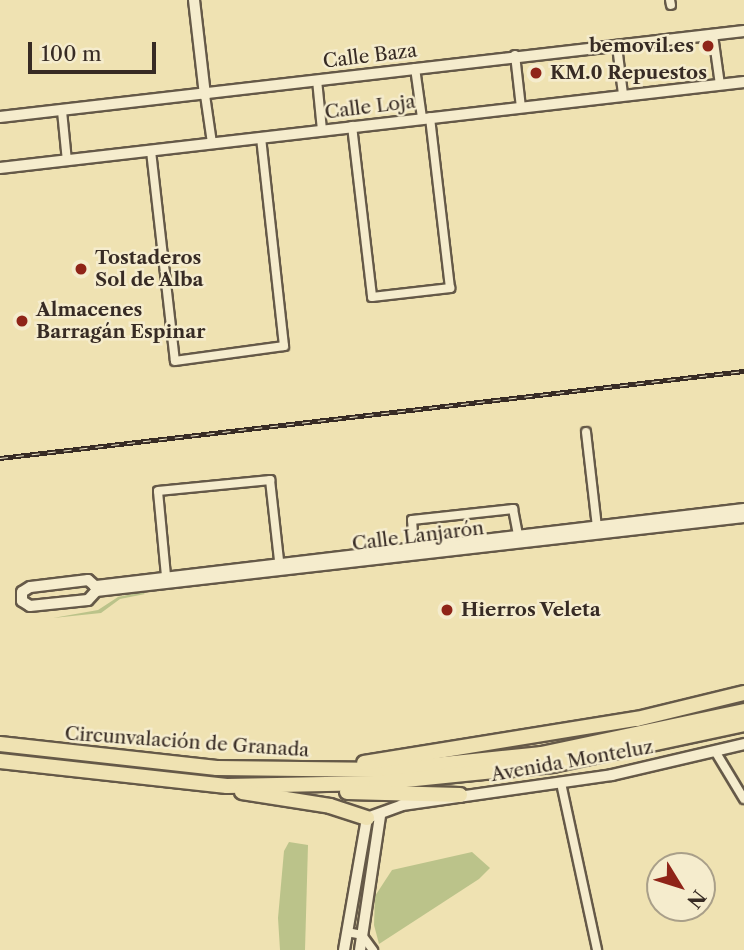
<!DOCTYPE html>
<html>
<head>
<meta charset="utf-8">
<style>
  body { margin:0 }
  #map { position:relative; width:744px; height:950px; overflow:hidden; background:#efe2b2; font-family:"Libre Caslon Text",serif }
  div>[style] { position:absolute }
  [style*='--x'] { left:calc(var(--x)*1px); top:calc(var(--y)*1px); width:calc(var(--w)*1px); rotate:calc(var(--a)*1deg) }
  .green>* { inset:0; background:#bbc38a }
  .roads { filter:drop-shadow(2px 0 #655948) drop-shadow(-2px 0 #655948) drop-shadow(0 2px #655948) drop-shadow(0 -2px #655948) }
  .street>* { height:8px; margin:-4px; padding:0 4px; transform-origin:4px; border-radius:4px; background:#f5eccd }
  .secondary>* { height:10px; margin:-5px; padding:0 5px; transform-origin:5px; border-radius:5px; background:#f5eccd }
  .highway>* { height:14px; margin:-7px; padding:0 7px; transform-origin:7px; border-radius:7px; background:#efe2b2 }
  .rail>* { height:5px; margin-top:-2.5px; transform-origin:0; background:repeating-linear-gradient(90deg,#f5eccd 0 8px,#372b24 0 16px); box-sizing:border-box; border-block:2px solid #372b24 }
  .dots>* { width:19px; height:19px; translate:-50% -50%; box-sizing:border-box; border:4px solid #f5eccd; border-radius:50% }
  span { translate:-50% -50%; white-space:nowrap; text-align:center; line-height:1.15; -webkit-text-stroke:5px #f5eccd; paint-order:stroke }
  .poi-label { font-size:19px; color:#372b24; font-weight:700 }
  .right { translate:-100% -50%; text-align:right }
  .left { translate:0 -50%; text-align:left }
  .street-label { font-size:19px; color:#372b24 }
  .north { position:absolute; left:646px; top:852px; width:70px; height:70px; box-sizing:border-box; background:#f5eccd; border:2px solid #a99f89; border-radius:50%; rotate:128deg; font-size:19px; font-weight:700; line-height:28px; text-align:center; color:#372b24 }
  .north::after { content:''; display:block; margin:auto; width:24px; height:32px; background:#8f2418; clip-path:polygon(50% 0,100% 100%,50% 72%,0 100%) }
  .scale { position:absolute; left:28px; top:42px; width:128px; height:32px; box-sizing:border-box; border:4px solid #372b24; border-top:0; padding-left:9px; font-size:21px; line-height:24px; white-space:nowrap; color:#372b24; -webkit-text-stroke:5px #f5eccd; paint-order:stroke }
</style>
</head>
<body>
<div id="map">
  <div class="green">
    <div style="clip-path:polygon(142px 592px,145px 594px,120px 599px,101px 613px,53px 618px,98px 610px,118px 597px)"></div>
    <div style="clip-path:polygon(289px 842px,308px 845px,305px 950px,280px 950px,278px 918px,284px 851px)"></div>
    <div style="clip-path:polygon(472px 852px,490px 868px,479px 879px,379px 944px,374px 925px,375px 896px,392px 870px)"></div>
  </div>
  <div class="roads">
    <div class="street">
      <div style="--x:670;--y:0;--w:5;--a:79"></div>
      <div style="--x:713;--y:35;--w:50;--a:82"></div>
      <div style="--x:617;--y:46;--w:48;--a:82.9"></div>
      <div style="--x:515;--y:55;--w:53;--a:83.5"></div>
      <div style="--x:415;--y:68;--w:50;--a:82"></div>
      <div style="--x:317;--y:80;--w:50;--a:84.3"></div>
      <div style="--x:205;--y:95;--w:49;--a:81.7"></div>
      <div style="--x:62;--y:111;--w:50;--a:84.3"></div>
      <div style="--x:352;--y:126;--w:172;--a:83.3"></div>
      <div style="--x:372;--y:297;--w:79;--a:-6.6"></div>
      <div style="--x:450;--y:288;--w:172;--a:-96.7"></div>
      <div style="--x:151;--y:151;--w:211;--a:83.5"></div>
      <div style="--x:175;--y:361;--w:110;--a:-7.8"></div>
      <div style="--x:284;--y:346;--w:210;--a:-96.3"></div>
      <div style="--x:586;--y:432;--w:96;--a:83.4"></div>
      <div style="--x:414;--y:548;--w:28;--a:-94"></div>
      <div style="--x:412;--y:520;--w:102;--a:-6.2"></div>
      <div style="--x:513;--y:509;--w:26;--a:79"></div>
      <div style="--x:166;--y:576;--w:85;--a:-95.4"></div>
      <div style="--x:158;--y:491;--w:113;--a:-5.6"></div>
      <div style="--x:270;--y:480;--w:90;--a:83.6"></div>
      <div style="--x:715;--y:751;--w:56;--a:58.9"></div>
      <div style="--x:561;--y:783;--w:171;--a:77.8"></div>
      <div style="--x:347;--y:932;--w:15;--a:11"></div>
      <div style="--x:362;--y:935;--w:19;--a:54"></div>
    </div>
    <div class="secondary">
      <div style="--x:194;--y:0;--w:96;--a:83.4"></div>
      <div style="--x:0;--y:117;--w:749;--a:-6.59"></div>
      <div style="--x:0;--y:168;--w:749;--a:-6.59"></div>
      <div style="--x:744;--y:509;--w:654;--a:173.23"></div>
      <div style="--x:95;--y:586;--w:9;--a:-139"></div>
      <div style="--x:88;--y:580;--w:58;--a:173.1"></div>
      <div style="--x:30;--y:587;--w:9;--a:148"></div>
      <div style="--x:22;--y:592;--w:9;--a:90"></div>
      <div style="--x:22;--y:601;--w:9;--a:32"></div>
      <div style="--x:30;--y:606;--w:58;--a:-5.9"></div>
      <div style="--x:88;--y:600;--w:12;--a:-48"></div>
      <div style="--x:96;--y:591;--w:652;--a:-6.51"></div>
      <div style="--x:344;--y:950;--w:134;--a:-80.1"></div>
      <div style="--x:367;--y:818;--w:37;--a:-20"></div>
      <div style="--x:402;--y:805;--w:212;--a:-8.1"></div>
      <div style="--x:612;--y:775;--w:136;--a:-13.2"></div>
      <div style="--x:360;--y:950;--w:135;--a:-81.5"></div>
    </div>
    <div class="highway">
      <div style="--x:0;--y:744;--w:218;--a:6.3"></div>
      <div style="--x:217;--y:768;--w:170;--a:0.7"></div>
      <div style="--x:387;--y:770;--w:156;--a:-5.9"></div>
      <div style="--x:542;--y:754;--w:207;--a:-12"></div>
      <div style="--x:0;--y:761;--w:228;--a:6.3"></div>
      <div style="--x:227;--y:786;--w:149;--a:-1.2"></div>
      <div style="--x:376;--y:783;--w:178;--a:-5.8"></div>
      <div style="--x:553;--y:765;--w:195;--a:-12.1"></div>
      <div style="--x:364;--y:763;--w:277;--a:-9.2"></div>
      <div style="--x:637;--y:719;--w:110;--a:-13.7"></div>
      <div style="--x:242;--y:792;--w:89;--a:9"></div>
      <div style="--x:330;--y:806;--w:39;--a:18"></div>
      <div style="--x:347;--y:792;--w:113;--a:1.5"></div>
    </div>
  </div>
  <div class="rail">
    <div style="--x:0;--y:458;--w:749;--a:-6.67"></div>
  </div>
  <div class="dots">
    <div style="left:708px;top:46px;background:#8f2418"></div>
    <div style="left:536px;top:73px;background:#8f2418"></div>
    <div style="left:81px;top:269px;background:#8f2418"></div>
    <div style="left:22px;top:321px;background:#8f2418"></div>
    <div style="left:447px;top:610px;background:#8f2418"></div>
  </div>
  <div class="poi-label">
    <span class="right" style="left:694px;top:46px">bemovil.es</span>
    <span class="left" style="left:550px;top:73px">KM.0 Repuestos</span>
    <span class="left" style="left:95px;top:269px">Tostaderos<br>Sol de Alba</span>
    <span class="left" style="left:36px;top:321px">Almacenes<br>Barragán Espinar</span>
    <span class="left" style="left:461px;top:610px">Hierros Veleta</span>
  </div>
  <div class="street-label">
    <span style="left:370px;top:56px;rotate:-7deg">Calle Baza</span>
    <span style="left:370px;top:107px;rotate:-7deg">Calle Loja</span>
    <span style="left:418px;top:536px;rotate:-7deg">Calle Lanjarón</span>
    <span style="left:187px;top:742px;rotate:4deg">Circunvalación de Granada</span>
    <span style="left:572px;top:761px;rotate:-10deg">Avenida Monteluz</span>
  </div>
  <div class="north">N</div>
  <div class="scale">100 m</div>
</div>
</body>
</html>
